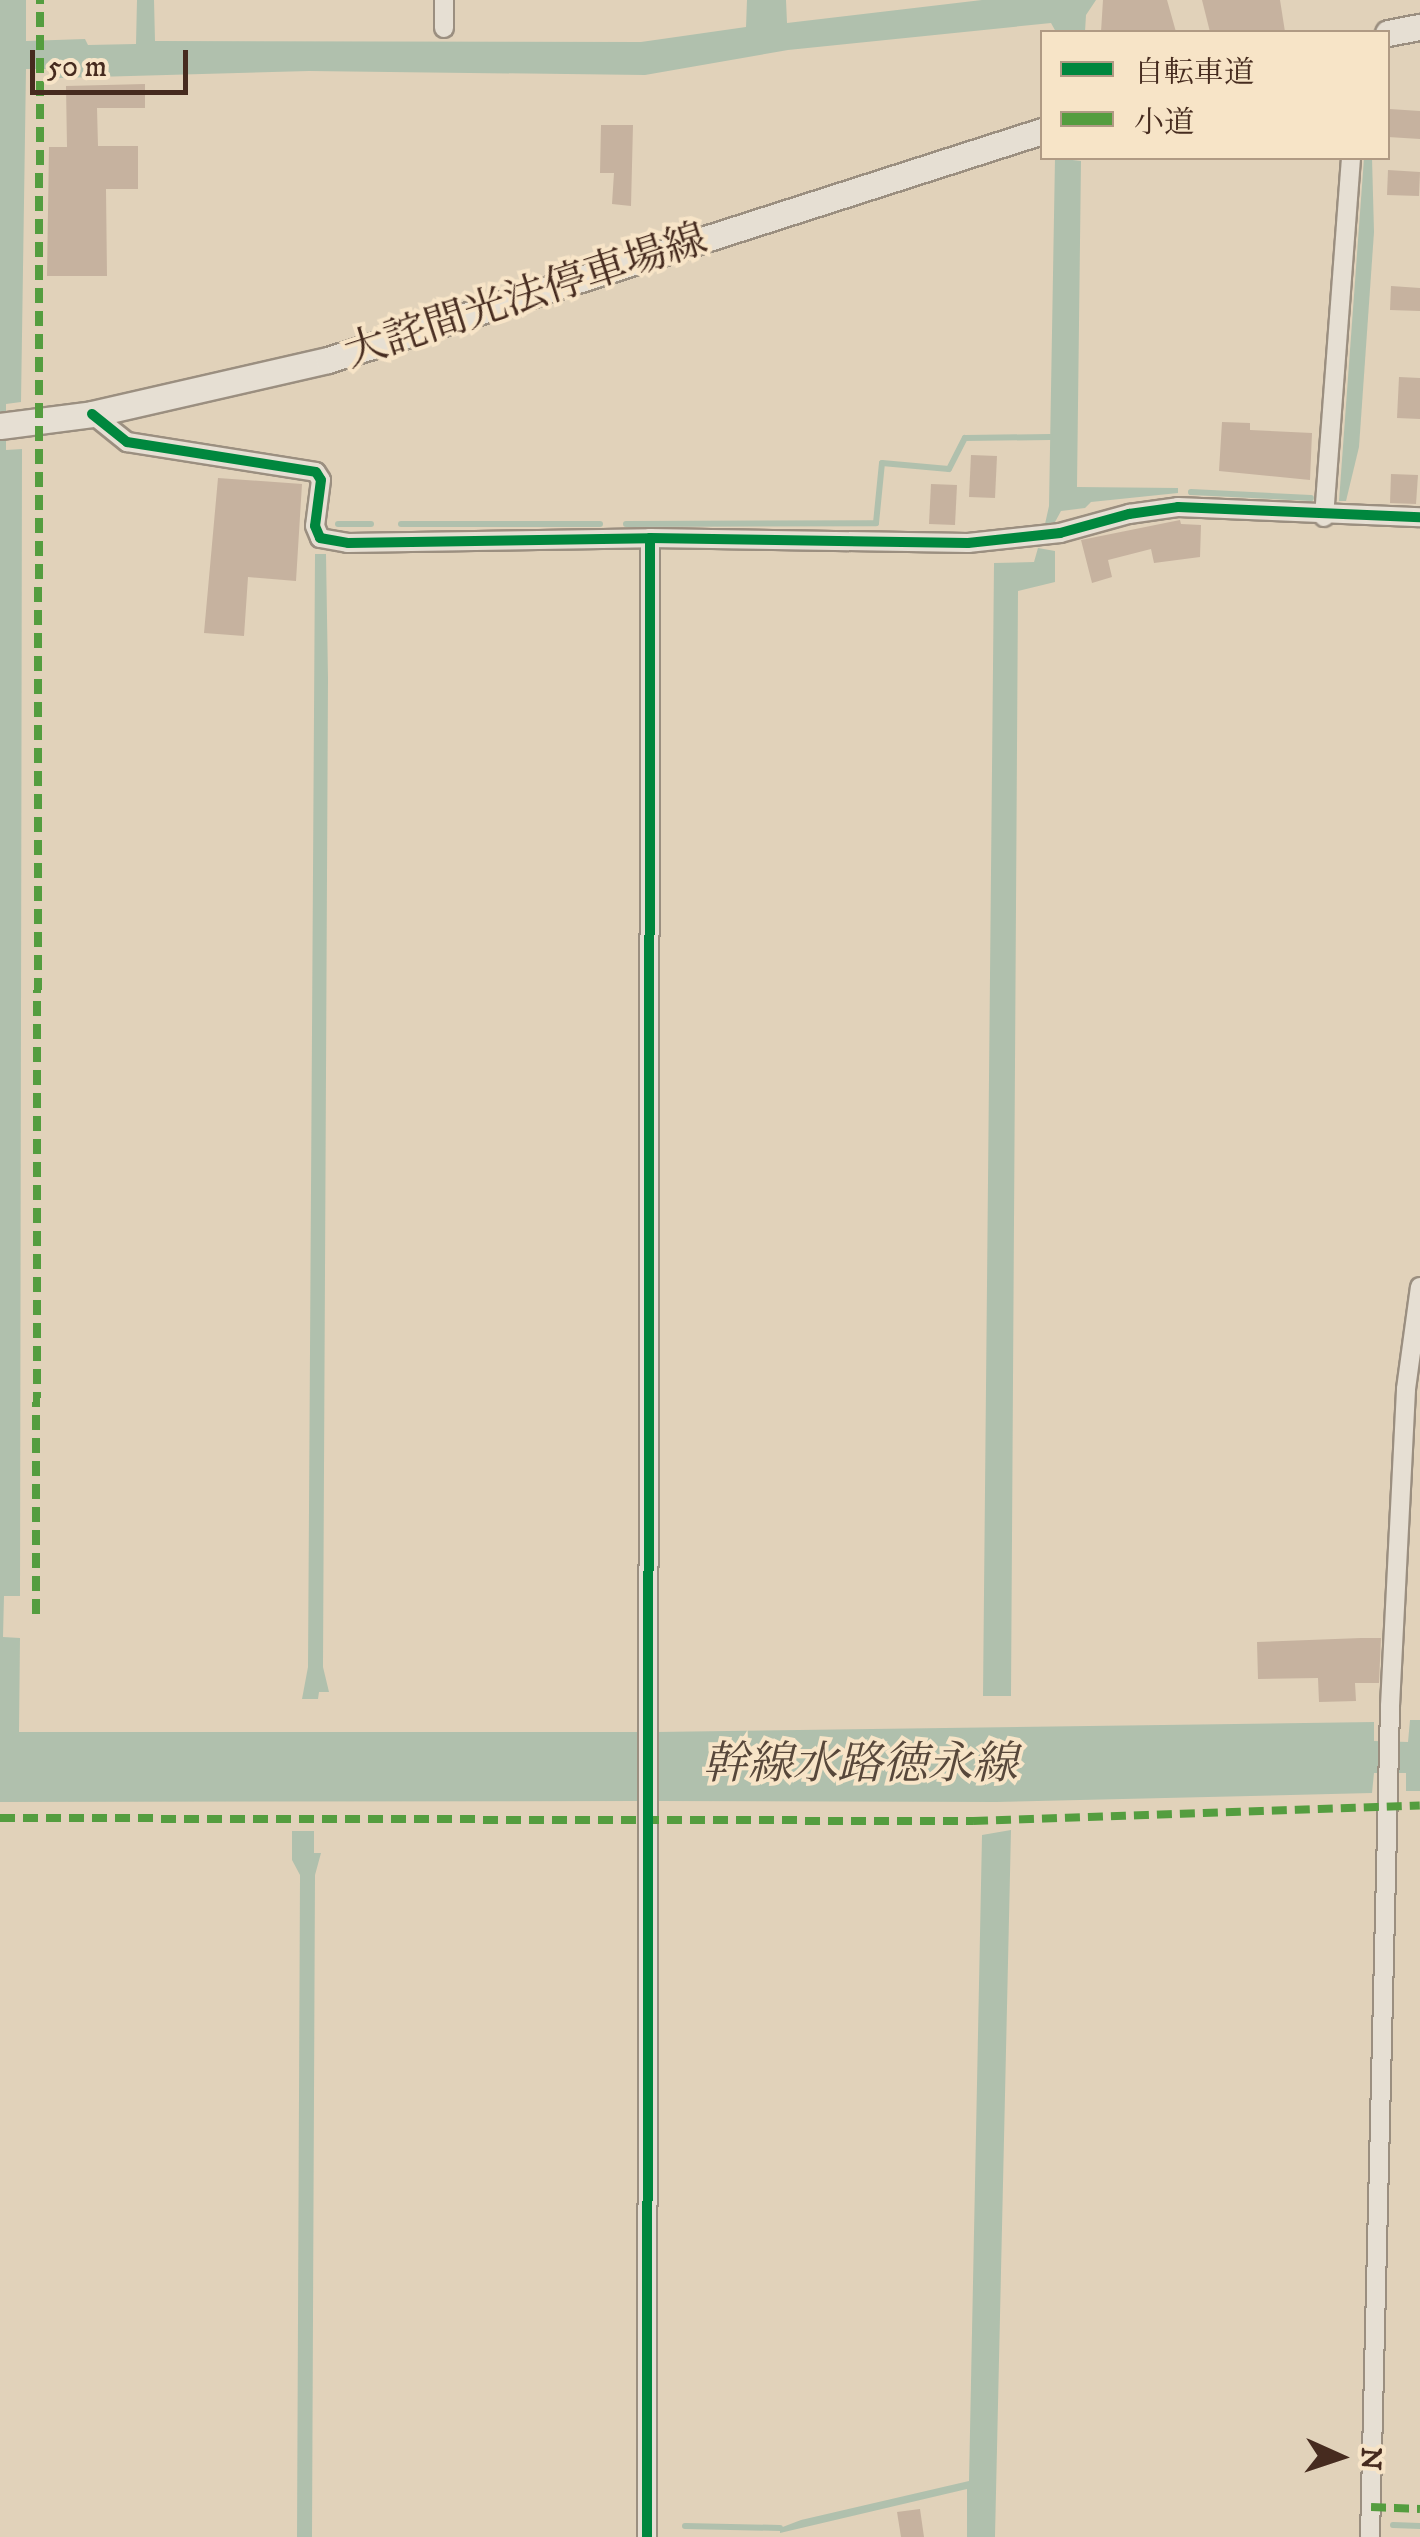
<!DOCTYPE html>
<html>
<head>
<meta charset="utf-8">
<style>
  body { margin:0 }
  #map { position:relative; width:1420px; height:2537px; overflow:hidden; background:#e1d2ba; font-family:"IM FELL DW Pica","Noto Serif JP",serif }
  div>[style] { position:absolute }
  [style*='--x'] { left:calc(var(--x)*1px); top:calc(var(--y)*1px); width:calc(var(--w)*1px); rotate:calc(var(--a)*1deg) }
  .water>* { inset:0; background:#b0c0ad }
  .stream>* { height:6px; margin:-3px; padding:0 3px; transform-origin:3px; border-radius:3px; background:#b0c0ad }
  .building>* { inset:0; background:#c6b29f }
  .roads { filter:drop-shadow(2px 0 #9b8f80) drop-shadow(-2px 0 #9b8f80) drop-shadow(0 2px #9b8f80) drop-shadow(0 -2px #9b8f80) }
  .street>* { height:18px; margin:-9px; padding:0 9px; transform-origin:9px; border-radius:9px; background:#e6dfd3 }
  .secondary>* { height:25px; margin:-12.5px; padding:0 12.5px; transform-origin:12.5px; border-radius:12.5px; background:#e6dfd3 }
  .quiet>* { height:8px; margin-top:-4px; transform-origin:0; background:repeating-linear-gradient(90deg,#549d3f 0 15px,transparent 0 23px) }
  .cycleway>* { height:10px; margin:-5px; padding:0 5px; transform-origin:5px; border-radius:5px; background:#00873e }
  span { translate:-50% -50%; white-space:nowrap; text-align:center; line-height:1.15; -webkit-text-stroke:8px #f7e4c7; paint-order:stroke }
  .street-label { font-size:42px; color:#462b1f }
  .water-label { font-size:45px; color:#57473a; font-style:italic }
  .legend { position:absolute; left:1040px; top:30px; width:350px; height:130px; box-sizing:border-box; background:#f7e4c7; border:2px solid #b09a84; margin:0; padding:12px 18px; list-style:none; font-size:30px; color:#462b1f }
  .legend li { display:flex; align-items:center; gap:20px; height:50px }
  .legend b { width:50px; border:2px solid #b09a84 }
  .north { position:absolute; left:1290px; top:2407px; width:100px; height:100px; -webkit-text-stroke:8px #f7e4c7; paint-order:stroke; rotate:93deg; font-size:28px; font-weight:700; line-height:40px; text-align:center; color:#462b1f }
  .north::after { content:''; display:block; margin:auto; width:35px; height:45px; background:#462b1f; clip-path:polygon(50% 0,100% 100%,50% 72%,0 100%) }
  .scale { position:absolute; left:30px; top:50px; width:158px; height:45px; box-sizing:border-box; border:5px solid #462b1f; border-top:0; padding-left:12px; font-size:30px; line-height:35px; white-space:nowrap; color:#462b1f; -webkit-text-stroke:8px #f7e4c7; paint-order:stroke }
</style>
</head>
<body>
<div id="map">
  <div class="water">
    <div style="clip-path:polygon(0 0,26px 0,26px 41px,85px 39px,88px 45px,136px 44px,137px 0,154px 0,155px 41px,641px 42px,746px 27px,747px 0,786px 0,787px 23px,982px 0,1096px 0,1086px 15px,1085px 32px,1056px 32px,1051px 23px,788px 50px,645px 75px,309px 71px,59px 78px,57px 69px,26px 69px,21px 402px,6px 404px,6px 450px,22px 449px,20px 1596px,4px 1596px,3px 1637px,20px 1638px,19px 1732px,638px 1732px,638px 1749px,656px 1749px,657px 1732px,1374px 1722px,1374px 1741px,1408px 1742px,1410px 1720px,1420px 1720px,1420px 1791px,1406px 1791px,1406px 1773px,1374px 1773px,1372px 1793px,996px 1802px,657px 1801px,657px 1784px,638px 1784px,637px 1801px,0 1802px)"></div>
    <div style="clip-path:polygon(1055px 158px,1081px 161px,1077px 487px,1178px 488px,1178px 493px,1091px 502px,1085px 508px,1061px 511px,1055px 522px,1045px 524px,1049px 506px)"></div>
    <div style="clip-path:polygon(1364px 158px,1372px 158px,1374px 232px,1359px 447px,1346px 501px,1339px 501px)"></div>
    <div style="clip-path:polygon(1038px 548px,1055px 551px,1055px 582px,1018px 591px,1011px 1696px,983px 1696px,994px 563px,1034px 562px)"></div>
    <div style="clip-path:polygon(315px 554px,326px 554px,328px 679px,323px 1667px,329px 1692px,319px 1692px,318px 1699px,302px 1699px,308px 1667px)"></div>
    <div style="clip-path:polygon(1011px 1830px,995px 2537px,967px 2537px,967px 2489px,780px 2533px,780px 2528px,801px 2520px,969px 2481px,982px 1835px)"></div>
    <div style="clip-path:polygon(292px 1831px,314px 1831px,314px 1853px,321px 1853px,315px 1875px,312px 2537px,297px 2537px,300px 1875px,292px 1860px)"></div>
  </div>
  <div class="stream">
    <div style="--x:1191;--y:492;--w:120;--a:2.9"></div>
    <div style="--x:338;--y:524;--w:33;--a:0"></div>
    <div style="--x:401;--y:524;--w:199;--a:0"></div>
    <div style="--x:626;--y:524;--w:250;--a:-0.2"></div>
    <div style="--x:876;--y:523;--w:60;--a:-84.3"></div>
    <div style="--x:882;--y:463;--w:67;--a:5.1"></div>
    <div style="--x:949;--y:469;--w:35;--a:-63"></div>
    <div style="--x:965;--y:438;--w:85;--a:-0.7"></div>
    <div style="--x:1393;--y:2525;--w:27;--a:2"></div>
    <div style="--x:685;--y:2526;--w:95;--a:1.2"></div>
  </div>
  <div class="building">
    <div style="clip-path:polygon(1103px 0,1167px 0,1176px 32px,1101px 32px)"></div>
    <div style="clip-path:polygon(1202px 0,1280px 0,1285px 32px,1210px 32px)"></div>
    <div style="clip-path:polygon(145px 84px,145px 108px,97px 108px,98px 146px,138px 146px,138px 189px,106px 189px,107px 276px,47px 276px,49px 147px,67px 147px,66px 86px)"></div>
    <div style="clip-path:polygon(1389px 109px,1420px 111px,1420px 139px,1388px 137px)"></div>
    <div style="clip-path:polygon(601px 125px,633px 125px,631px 206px,612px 204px,614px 173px,600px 173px)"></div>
    <div style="clip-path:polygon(1388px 170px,1420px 172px,1419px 196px,1387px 195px)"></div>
    <div style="clip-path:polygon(1391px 286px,1420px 288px,1420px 311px,1390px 310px)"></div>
    <div style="clip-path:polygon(1399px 377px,1420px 378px,1420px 419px,1397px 418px)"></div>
    <div style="clip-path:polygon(1222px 422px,1250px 423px,1250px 430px,1312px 433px,1310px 480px,1219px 471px)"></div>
    <div style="clip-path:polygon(971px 455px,997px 456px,995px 498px,969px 497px)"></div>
    <div style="clip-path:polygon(1391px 474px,1418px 475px,1416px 504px,1390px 503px)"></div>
    <div style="clip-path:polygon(218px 478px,302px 484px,296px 581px,248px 577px,244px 636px,204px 633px)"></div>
    <div style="clip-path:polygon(931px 484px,957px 485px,955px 525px,929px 524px)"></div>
    <div style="clip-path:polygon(1180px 520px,1181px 524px,1201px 525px,1200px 557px,1154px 563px,1151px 549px,1108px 560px,1112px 577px,1092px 583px,1081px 540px)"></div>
    <div style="clip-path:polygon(1361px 1638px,1381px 1638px,1379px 1683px,1355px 1683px,1356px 1701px,1319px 1702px,1318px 1678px,1258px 1679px,1257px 1642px)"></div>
    <div style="clip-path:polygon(920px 2509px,924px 2537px,901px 2537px,897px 2512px)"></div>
  </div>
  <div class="roads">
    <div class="street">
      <div style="--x:444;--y:28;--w:28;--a:-90"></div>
      <div style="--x:92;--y:414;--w:45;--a:38.7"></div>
      <div style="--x:127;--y:442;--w:191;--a:9"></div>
      <div style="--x:316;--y:472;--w:9;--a:58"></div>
      <div style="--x:321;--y:480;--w:46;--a:97.4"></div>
      <div style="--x:315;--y:526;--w:13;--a:67"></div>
      <div style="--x:320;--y:538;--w:28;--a:10"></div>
      <div style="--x:348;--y:543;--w:302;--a:-0.9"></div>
      <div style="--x:650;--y:538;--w:318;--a:0.9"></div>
      <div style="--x:968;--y:543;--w:93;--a:-6.2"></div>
      <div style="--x:1060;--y:533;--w:72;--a:-15.4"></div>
      <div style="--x:1129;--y:514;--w:49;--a:-8.1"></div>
      <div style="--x:1178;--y:507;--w:242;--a:2.4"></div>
      <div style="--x:1324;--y:517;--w:360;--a:-85.7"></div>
      <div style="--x:647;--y:2537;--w:1999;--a:-89.91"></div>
      <div style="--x:1370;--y:2537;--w:831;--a:-88.62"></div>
      <div style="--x:1390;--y:1706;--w:317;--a:-87.1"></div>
      <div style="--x:1406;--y:1389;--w:103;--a:-82.2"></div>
    </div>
    <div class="secondary">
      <div style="--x:1388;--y:33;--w:33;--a:-11"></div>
      <div style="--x:0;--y:426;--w:93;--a:-7.4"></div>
      <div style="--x:92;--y:414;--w:242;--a:-12.9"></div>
      <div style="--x:328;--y:360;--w:750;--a:-17.78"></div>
    </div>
  </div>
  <div class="quiet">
    <div style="--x:36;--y:1614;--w:1614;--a:-89.86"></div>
    <div style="--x:0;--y:1818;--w:973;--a:0.18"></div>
    <div style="--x:973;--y:1821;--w:447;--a:-2"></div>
    <div style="--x:1371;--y:2507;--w:49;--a:2.3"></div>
  </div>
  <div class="cycleway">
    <div style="--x:92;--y:414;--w:45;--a:38.7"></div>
    <div style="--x:127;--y:442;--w:191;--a:9"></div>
    <div style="--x:316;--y:472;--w:9;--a:58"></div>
    <div style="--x:321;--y:480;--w:46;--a:97.4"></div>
    <div style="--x:315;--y:526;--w:13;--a:67"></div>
    <div style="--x:320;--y:538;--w:28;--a:10"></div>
    <div style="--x:348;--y:543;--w:302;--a:-0.9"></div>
    <div style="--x:650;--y:538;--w:318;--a:0.9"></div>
    <div style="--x:968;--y:543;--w:93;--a:-6.2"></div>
    <div style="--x:1060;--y:533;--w:72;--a:-15.4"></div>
    <div style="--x:1129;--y:514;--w:49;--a:-8.1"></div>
    <div style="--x:1178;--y:507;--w:242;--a:2.4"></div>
    <div style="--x:647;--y:2537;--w:1999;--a:-89.91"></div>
  </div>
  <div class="street-label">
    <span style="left:526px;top:297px;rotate:-18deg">大詫間光法停車場線</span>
  </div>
  <div class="water-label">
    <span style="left:860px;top:1766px">幹線水路徳永線</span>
  </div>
  <ul class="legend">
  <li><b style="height:12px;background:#00873e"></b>自転車道</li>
  <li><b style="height:12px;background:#549d3f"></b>小道</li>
  </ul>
  <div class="north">N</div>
  <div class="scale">50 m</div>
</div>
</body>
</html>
